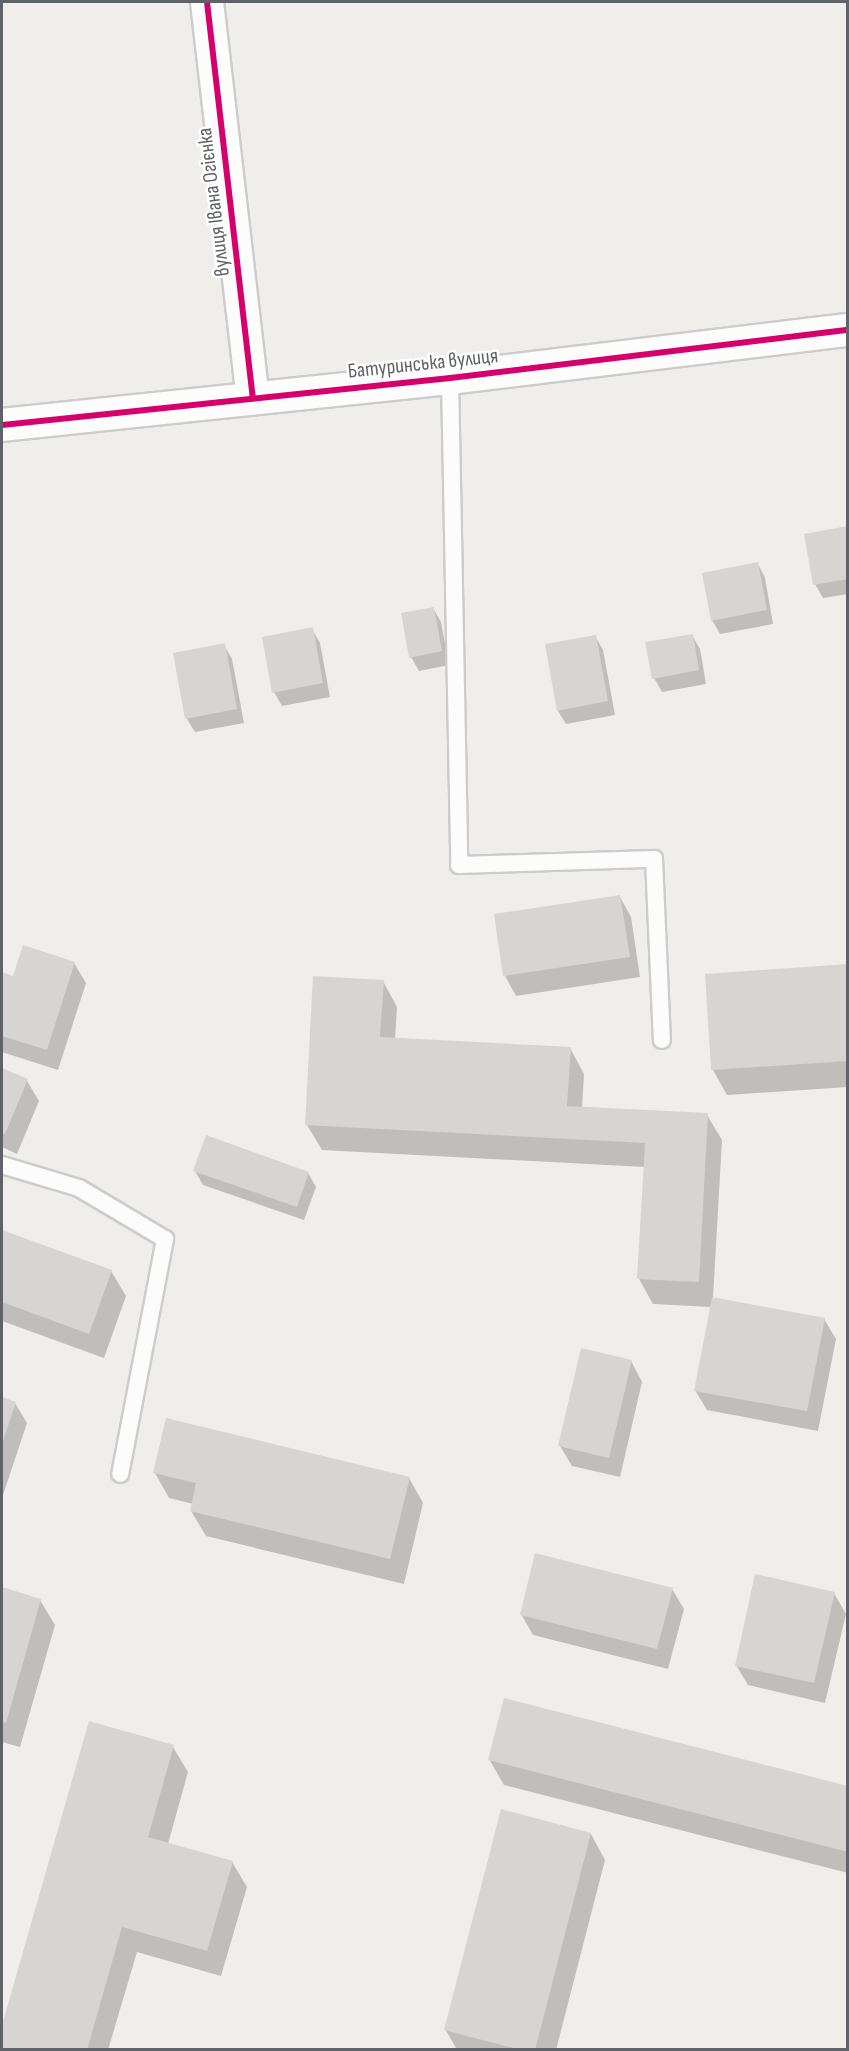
<!DOCTYPE html>
<html>
<head>
<meta charset="utf-8">
<style>
  body { margin:0 }
  #map { position:relative; width:849px; height:2051px; overflow:hidden; background:#efeeea; font-family:"Sofia Sans Condensed",sans-serif }
  div>[style] { position:absolute }
  [style*='--x'] { left:calc(var(--x)*1px); top:calc(var(--y)*1px); width:calc(var(--w)*1px); rotate:calc(var(--a)*1deg) }
  .shadow>* { inset:0; background:#0003 }
  .building>* { inset:0; background:#d6d5d3 }
  .roads { filter:drop-shadow(2px 0 #cbcccc) drop-shadow(-2px 0 #cbcccc) drop-shadow(0 2px #cbcccc) drop-shadow(0 -2px #cbcccc) }
  .lane>* { height:16px; margin:-8px; padding:0 8px; transform-origin:8px; border-radius:8px; background:#fdfcfc }
  .street>* { height:32px; margin:-16px; padding:0 16px; transform-origin:16px; border-radius:16px; background:#fdfcfc }
  .cycleway>* { height:6px; margin:-3px; padding:0 3px; transform-origin:3px; border-radius:3px; background:#d6006c }
  span { translate:-50% -50%; white-space:nowrap; text-align:center; line-height:1.15; -webkit-text-stroke:5px #fff; paint-order:stroke }
  .street-label { font-size:21px; color:#5f6368 }
  .frame { position:absolute; inset:0; border:3px solid #5f6368; pointer-events:none }
</style>
</head>
<body>
<div id="map">
  <div class="shadow">
    <div style="clip-path:polygon(848px 527px,848px 594px,823px 598px,815px 584px)"></div>
    <div style="clip-path:polygon(758px 564px,765px 578px,773px 624px,720px 634px,712px 620px)"></div>
    <div style="clip-path:polygon(433px 608px,441px 622px,449px 665px,419px 671px,411px 657px)"></div>
    <div style="clip-path:polygon(312px 629px,320px 643px,330px 697px,282px 706px,274px 692px)"></div>
    <div style="clip-path:polygon(692px 635px,700px 649px,706px 684px,662px 692px,654px 678px)"></div>
    <div style="clip-path:polygon(595px 636px,603px 650px,615px 715px,566px 724px,558px 711px)"></div>
    <div style="clip-path:polygon(224px 645px,232px 659px,244px 723px,195px 732px,187px 719px)"></div>
    <div style="clip-path:polygon(620px 897px,631px 917px,640px 977px,516px 996px,505px 976px)"></div>
    <div style="clip-path:polygon(74px 963px,86px 983px,58px 1070px,2px 1052px,2px 974px,14px 978px)"></div>
    <div style="clip-path:polygon(848px 966px,848px 1087px,727px 1095px,713px 1070px)"></div>
    <div style="clip-path:polygon(383px 981px,397px 1007px,395px 1039px,570px 1048px,584px 1074px,582px 1108px,707px 1115px,722px 1140px,713px 1298px,824px 1319px,836px 1339px,818px 1431px,707px 1410px,695px 1390px,711px 1307px,653px 1304px,639px 1279px,645px 1167px,322px 1150px,307px 1125px)"></div>
    <div style="clip-path:polygon(2px 1070px,27px 1081px,39px 1101px,17px 1154px,2px 1147px)"></div>
    <div style="clip-path:polygon(195px 1171px,308px 1173px,316px 1187px,304px 1220px,203px 1185px)"></div>
    <div style="clip-path:polygon(2px 1231px,111px 1271px,126px 1296px,104px 1358px,2px 1321px)"></div>
    <div style="clip-path:polygon(631px 1361px,642px 1382px,620px 1477px,572px 1466px,560px 1446px)"></div>
    <div style="clip-path:polygon(2px 1399px,15px 1403px,27px 1423px,2px 1498px)"></div>
    <div style="clip-path:polygon(155px 1473px,409px 1478px,423px 1503px,404px 1584px,206px 1536px,191px 1511px,193px 1504px,169px 1498px)"></div>
    <div style="clip-path:polygon(2px 1589px,40px 1600px,55px 1625px,20px 1747px,2px 1742px)"></div>
    <div style="clip-path:polygon(672px 1589px,684px 1609px,668px 1669px,533px 1635px,521px 1614px)"></div>
    <div style="clip-path:polygon(834px 1593px,846px 1614px,825px 1703px,748px 1685px,736px 1665px)"></div>
    <div style="clip-path:polygon(90px 1723px,173px 1747px,188px 1772px,168px 1844px,232px 1862px,247px 1887px,221px 1976px,137px 1952px,108px 2050px,2px 2050px,2px 2030px)"></div>
    <div style="clip-path:polygon(489px 1759px,848px 1787px,848px 1873px,504px 1785px)"></div>
    <div style="clip-path:polygon(591px 1834px,605px 1860px,556px 2050px,457px 2050px,445px 2029px)"></div>
  </div>
  <div class="building">
    <div style="clip-path:polygon(848px 526px,848px 579px,813px 585px,804px 534px)"></div>
    <div style="clip-path:polygon(758px 562px,767px 610px,711px 621px,702px 573px)"></div>
    <div style="clip-path:polygon(434px 607px,442px 651px,409px 658px,401px 613px)"></div>
    <div style="clip-path:polygon(313px 627px,323px 683px,272px 693px,262px 637px)"></div>
    <div style="clip-path:polygon(693px 634px,699px 670px,652px 679px,645px 642px)"></div>
    <div style="clip-path:polygon(596px 635px,608px 701px,557px 711px,545px 644px)"></div>
    <div style="clip-path:polygon(225px 643px,237px 709px,185px 719px,173px 653px)"></div>
    <div style="clip-path:polygon(620px 895px,630px 957px,503px 976px,494px 914px)"></div>
    <div style="clip-path:polygon(23px 945px,75px 962px,47px 1050px,2px 1036px,2px 972px,13px 976px)"></div>
    <div style="clip-path:polygon(848px 964px,848px 1061px,711px 1070px,705px 974px)"></div>
    <div style="clip-path:polygon(313px 976px,384px 980px,380px 1037px,571px 1047px,567px 1106px,708px 1113px,699px 1282px,637px 1279px,645px 1143px,305px 1125px)"></div>
    <div style="clip-path:polygon(2px 1068px,28px 1079px,5px 1134px,2px 1133px)"></div>
    <div style="clip-path:polygon(206px 1135px,309px 1172px,297px 1207px,193px 1171px)"></div>
    <div style="clip-path:polygon(2px 1230px,112px 1270px,89px 1334px,2px 1302px)"></div>
    <div style="clip-path:polygon(712px 1297px,825px 1318px,807px 1411px,694px 1391px)"></div>
    <div style="clip-path:polygon(581px 1348px,632px 1360px,609px 1458px,558px 1446px)"></div>
    <div style="clip-path:polygon(2px 1397px,16px 1402px,2px 1444px)"></div>
    <div style="clip-path:polygon(166px 1418px,410px 1477px,390px 1559px,190px 1511px,196px 1483px,153px 1473px)"></div>
    <div style="clip-path:polygon(535px 1553px,673px 1588px,657px 1649px,520px 1615px)"></div>
    <div style="clip-path:polygon(755px 1574px,835px 1592px,814px 1683px,735px 1666px)"></div>
    <div style="clip-path:polygon(2px 1587px,41px 1599px,6px 1723px,2px 1721px)"></div>
    <div style="clip-path:polygon(504px 1698px,848px 1786px,848px 1852px,488px 1760px)"></div>
    <div style="clip-path:polygon(89px 1721px,174px 1745px,148px 1837px,233px 1861px,207px 1951px,122px 1927px,87px 2050px,2px 2050px,2px 2025px)"></div>
    <div style="clip-path:polygon(501px 1809px,591px 1833px,535px 2050px,521px 2050px,444px 2030px)"></div>
  </div>
  <div class="roads">
    <div class="lane">
      <div style="--x:450;--y:378;--w:487;--a:88.9"></div>
      <div style="--x:459;--y:865;--w:195;--a:-1.8"></div>
      <div style="--x:654;--y:859;--w:181;--a:87.5"></div>
      <div style="--x:2;--y:1165;--w:80;--a:16.6"></div>
      <div style="--x:79;--y:1188;--w:100;--a:30.7"></div>
      <div style="--x:165;--y:1239;--w:239;--a:100.8"></div>
    </div>
    <div class="street">
      <div style="--x:207;--y:2;--w:399;--a:83.4"></div>
      <div style="--x:2;--y:425;--w:450;--a:-6"></div>
      <div style="--x:450;--y:378;--w:401;--a:-6.9"></div>
    </div>
  </div>
  <div class="cycleway">
    <div style="--x:207;--y:2;--w:399;--a:83.4"></div>
    <div style="--x:2;--y:425;--w:450;--a:-6"></div>
    <div style="--x:450;--y:378;--w:401;--a:-6.9"></div>
  </div>
  <div class="street-label">
    <span style="left:214px;top:202px;rotate:-97deg">вулиця Івана Огієнка</span>
    <span style="left:423px;top:364px;rotate:-6deg">Батуринська вулиця</span>
  </div>
  <div class="frame"></div>
</div>
</body>
</html>
